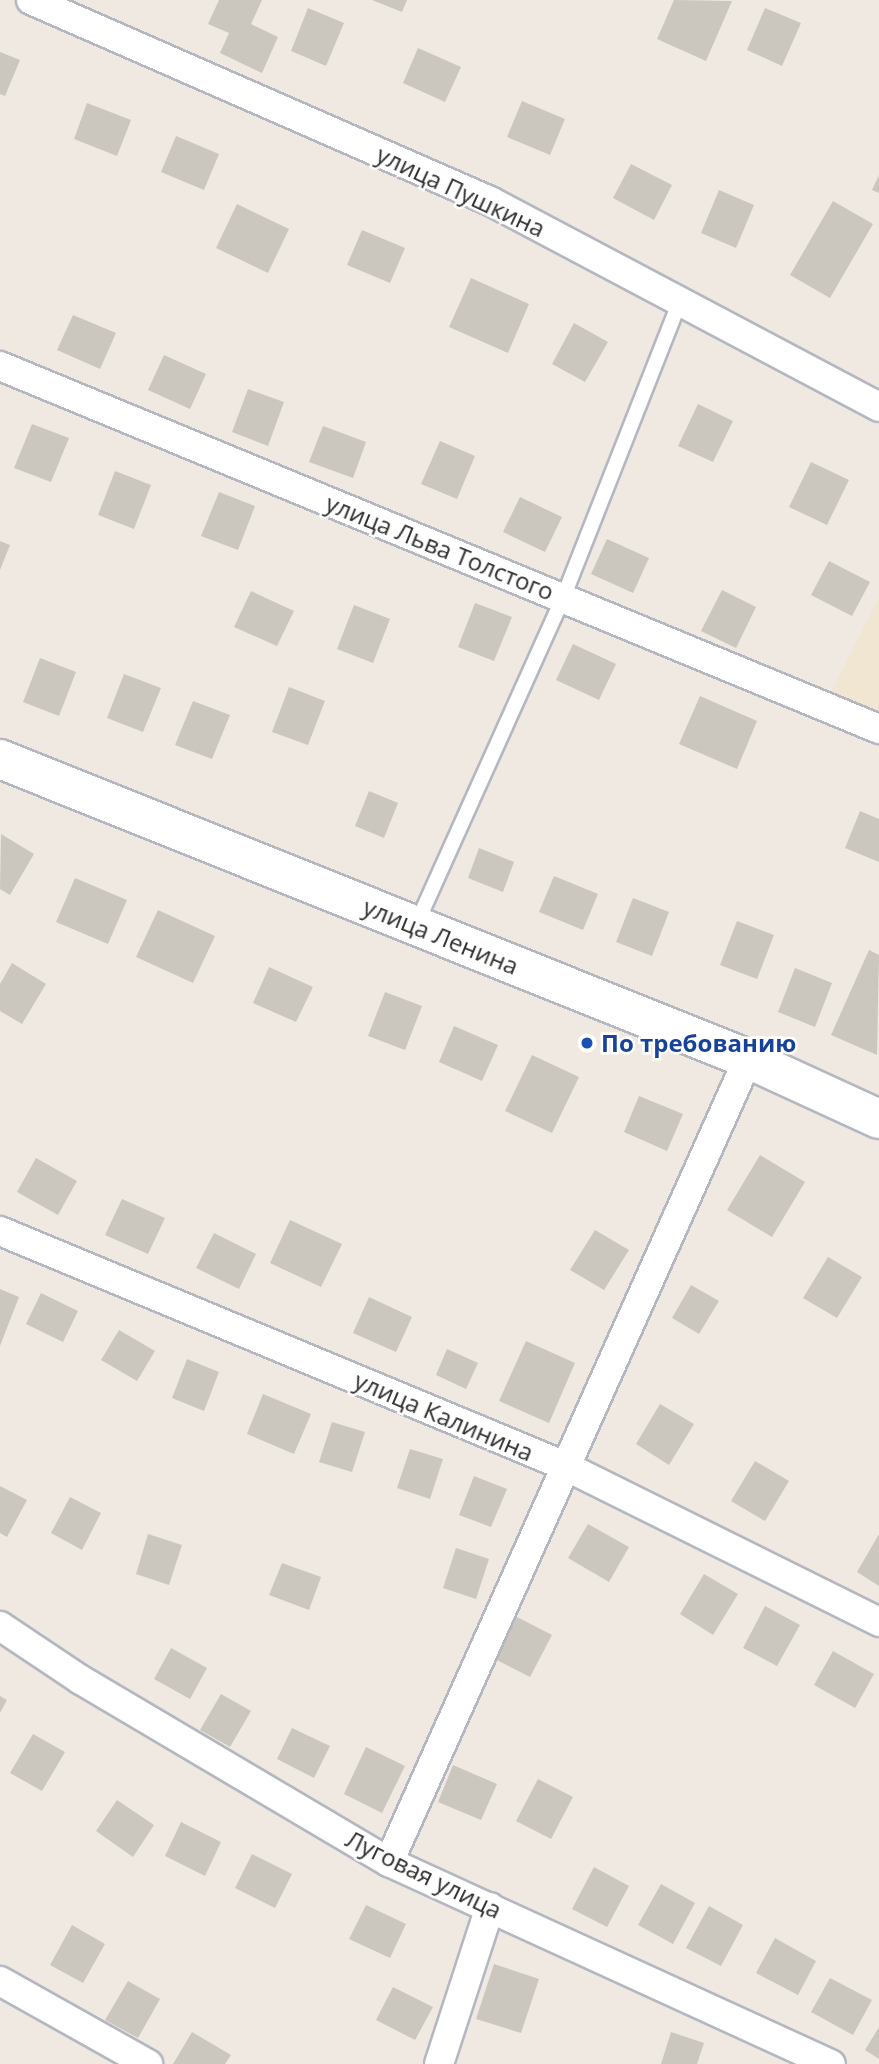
<!DOCTYPE html>
<html>
<head>
<meta charset="utf-8">
<style>
  body { margin:0 }
  #map { position:relative; width:879px; height:2064px; overflow:hidden; background:#efe9e1; font-family:"Open Sans",sans-serif }
  div>[style] { position:absolute }
  [style*='--x'] { left:calc(var(--x)*1px); top:calc(var(--y)*1px); width:calc(var(--w)*1px); rotate:calc(var(--a)*1deg) }
  .education>* { inset:0; background:#f0e6d1 }
  .building>* { inset:0; background:#cbc7bf }
  .roads { filter:drop-shadow(2px 0 #b4b7c1) drop-shadow(-2px 0 #b4b7c1) drop-shadow(0 2px #b4b7c1) drop-shadow(0 -2px #b4b7c1) }
  .lane>* { height:14px; margin:-7px; padding:0 7px; transform-origin:7px; border-radius:7px; background:#fff }
  .street>* { height:28px; margin:-14px; padding:0 14px; transform-origin:14px; border-radius:14px; background:#fff }
  .secondary>* { height:38px; margin:-19px; padding:0 19px; transform-origin:19px; border-radius:19px; background:#fff }
  .dots>* { width:19px; height:19px; translate:-50% -50%; box-sizing:border-box; border:4px solid #fff; border-radius:50% }
  span { translate:-50% -50%; white-space:nowrap; text-align:center; line-height:1.15; -webkit-text-stroke:5px #fff; paint-order:stroke }
  .street-label { font-size:24px; color:#2e2e2e }
  .transit-label { font-size:24px; color:#164399; font-weight:700 }
  .left { translate:0 -50%; text-align:left }
</style>
</head>
<body>
<div id="map">
  <div class="education">
    <div style="clip-path:polygon(879px 597px,879px 714px,830px 694px)"></div>
  </div>
  <div class="building">
    <div style="clip-path:polygon(219px 0,262px 0,251px 24px,278px 37px,262px 73px,220px 53px,229px 33px,208px 24px)"></div>
    <div style="clip-path:polygon(372px 0,407px 0,402px 12px)"></div>
    <div style="clip-path:polygon(674px 0,732px 1px,706px 61px,657px 39px)"></div>
    <div style="clip-path:polygon(308px 8px,344px 23px,326px 66px,291px 51px)"></div>
    <div style="clip-path:polygon(765px 8px,801px 23px,782px 66px,747px 50px)"></div>
    <div style="clip-path:polygon(418px 48px,461px 67px,445px 102px,403px 83px)"></div>
    <div style="clip-path:polygon(0 52px,20px 60px,5px 96px,0 94px)"></div>
    <div style="clip-path:polygon(522px 101px,565px 119px,550px 155px,507px 137px)"></div>
    <div style="clip-path:polygon(87px 103px,131px 120px,117px 156px,74px 139px)"></div>
    <div style="clip-path:polygon(176px 136px,219px 154px,204px 190px,161px 172px)"></div>
    <div style="clip-path:polygon(631px 164px,672px 185px,654px 220px,613px 198px)"></div>
    <div style="clip-path:polygon(879px 175px,879px 193px,872px 190px)"></div>
    <div style="clip-path:polygon(719px 190px,754px 205px,736px 248px,701px 233px)"></div>
    <div style="clip-path:polygon(833px 201px,873px 224px,830px 298px,790px 275px)"></div>
    <div style="clip-path:polygon(237px 204px,289px 229px,268px 273px,216px 248px)"></div>
    <div style="clip-path:polygon(362px 230px,405px 248px,390px 283px,347px 265px)"></div>
    <div style="clip-path:polygon(471px 278px,529px 304px,508px 353px,449px 327px)"></div>
    <div style="clip-path:polygon(73px 315px,116px 333px,100px 369px,57px 350px)"></div>
    <div style="clip-path:polygon(574px 323px,608px 342px,585px 382px,552px 364px)"></div>
    <div style="clip-path:polygon(164px 355px,206px 374px,190px 409px,148px 390px)"></div>
    <div style="clip-path:polygon(248px 389px,284px 402px,268px 446px,232px 432px)"></div>
    <div style="clip-path:polygon(698px 404px,733px 421px,713px 462px,678px 446px)"></div>
    <div style="clip-path:polygon(32px 424px,69px 438px,51px 482px,14px 468px)"></div>
    <div style="clip-path:polygon(323px 426px,366px 442px,353px 478px,309px 462px)"></div>
    <div style="clip-path:polygon(440px 441px,475px 456px,457px 499px,421px 484px)"></div>
    <div style="clip-path:polygon(811px 462px,849px 480px,827px 525px,789px 507px)"></div>
    <div style="clip-path:polygon(115px 471px,151px 485px,134px 529px,98px 515px)"></div>
    <div style="clip-path:polygon(219px 492px,255px 506px,238px 550px,201px 536px)"></div>
    <div style="clip-path:polygon(520px 497px,562px 517px,545px 552px,503px 532px)"></div>
    <div style="clip-path:polygon(607px 539px,649px 558px,633px 593px,591px 574px)"></div>
    <div style="clip-path:polygon(0 541px,10px 545px,0 570px)"></div>
    <div style="clip-path:polygon(829px 561px,870px 582px,852px 616px,811px 595px)"></div>
    <div style="clip-path:polygon(722px 590px,756px 607px,736px 648px,701px 631px)"></div>
    <div style="clip-path:polygon(251px 591px,294px 611px,277px 646px,234px 627px)"></div>
    <div style="clip-path:polygon(475px 603px,512px 617px,494px 661px,458px 647px)"></div>
    <div style="clip-path:polygon(354px 605px,390px 619px,373px 663px,337px 649px)"></div>
    <div style="clip-path:polygon(573px 644px,616px 664px,599px 700px,556px 680px)"></div>
    <div style="clip-path:polygon(40px 658px,76px 672px,59px 716px,23px 702px)"></div>
    <div style="clip-path:polygon(124px 674px,161px 688px,143px 732px,107px 718px)"></div>
    <div style="clip-path:polygon(289px 687px,325px 701px,308px 745px,272px 732px)"></div>
    <div style="clip-path:polygon(700px 696px,757px 721px,737px 769px,679px 744px)"></div>
    <div style="clip-path:polygon(193px 701px,230px 715px,212px 759px,175px 745px)"></div>
    <div style="clip-path:polygon(369px 791px,398px 803px,384px 838px,355px 826px)"></div>
    <div style="clip-path:polygon(860px 811px,879px 819px,879px 862px,845px 848px)"></div>
    <div style="clip-path:polygon(1px 834px,34px 854px,10px 895px,0 889px)"></div>
    <div style="clip-path:polygon(479px 848px,514px 862px,503px 892px,468px 878px)"></div>
    <div style="clip-path:polygon(554px 876px,598px 894px,583px 930px,539px 912px)"></div>
    <div style="clip-path:polygon(75px 878px,127px 900px,108px 944px,56px 922px)"></div>
    <div style="clip-path:polygon(633px 898px,669px 912px,652px 956px,616px 942px)"></div>
    <div style="clip-path:polygon(158px 910px,215px 936px,193px 983px,136px 957px)"></div>
    <div style="clip-path:polygon(737px 921px,774px 935px,757px 979px,720px 965px)"></div>
    <div style="clip-path:polygon(869px 950px,879px 955px,877px 1055px,831px 1035px)"></div>
    <div style="clip-path:polygon(12px 963px,46px 984px,22px 1024px,0 1011px,0 984px)"></div>
    <div style="clip-path:polygon(269px 967px,313px 987px,296px 1022px,253px 1003px)"></div>
    <div style="clip-path:polygon(795px 968px,832px 983px,815px 1027px,778px 1012px)"></div>
    <div style="clip-path:polygon(385px 992px,422px 1006px,405px 1050px,368px 1036px)"></div>
    <div style="clip-path:polygon(454px 1026px,498px 1045px,482px 1081px,439px 1062px)"></div>
    <div style="clip-path:polygon(532px 1055px,579px 1077px,552px 1133px,505px 1111px)"></div>
    <div style="clip-path:polygon(639px 1096px,683px 1114px,667px 1151px,624px 1132px)"></div>
    <div style="clip-path:polygon(760px 1155px,805px 1182px,772px 1237px,727px 1210px)"></div>
    <div style="clip-path:polygon(36px 1158px,77px 1181px,58px 1215px,17px 1192px)"></div>
    <div style="clip-path:polygon(122px 1199px,165px 1218px,148px 1254px,105px 1235px)"></div>
    <div style="clip-path:polygon(290px 1220px,342px 1244px,321px 1287px,270px 1263px)"></div>
    <div style="clip-path:polygon(595px 1230px,629px 1250px,604px 1290px,570px 1270px)"></div>
    <div style="clip-path:polygon(214px 1233px,256px 1254px,239px 1289px,196px 1268px)"></div>
    <div style="clip-path:polygon(828px 1257px,862px 1277px,837px 1318px,803px 1298px)"></div>
    <div style="clip-path:polygon(691px 1285px,719px 1301px,699px 1334px,672px 1318px)"></div>
    <div style="clip-path:polygon(0 1289px,19px 1297px,0 1346px)"></div>
    <div style="clip-path:polygon(41px 1293px,78px 1311px,63px 1342px,26px 1324px)"></div>
    <div style="clip-path:polygon(369px 1297px,412px 1317px,396px 1352px,353px 1333px)"></div>
    <div style="clip-path:polygon(119px 1330px,155px 1351px,137px 1381px,101px 1360px)"></div>
    <div style="clip-path:polygon(526px 1341px,575px 1363px,549px 1423px,499px 1401px)"></div>
    <div style="clip-path:polygon(447px 1349px,478px 1363px,466px 1389px,436px 1375px)"></div>
    <div style="clip-path:polygon(187px 1359px,219px 1372px,204px 1411px,172px 1398px)"></div>
    <div style="clip-path:polygon(263px 1394px,311px 1414px,294px 1454px,247px 1434px)"></div>
    <div style="clip-path:polygon(660px 1404px,694px 1424px,669px 1465px,636px 1444px)"></div>
    <div style="clip-path:polygon(332px 1422px,365px 1432px,352px 1472px,319px 1462px)"></div>
    <div style="clip-path:polygon(410px 1449px,443px 1459px,430px 1499px,397px 1488px)"></div>
    <div style="clip-path:polygon(755px 1461px,789px 1481px,765px 1521px,731px 1501px)"></div>
    <div style="clip-path:polygon(474px 1476px,507px 1489px,491px 1527px,459px 1515px)"></div>
    <div style="clip-path:polygon(0 1486px,27px 1500px,7px 1537px,0 1533px)"></div>
    <div style="clip-path:polygon(70px 1497px,101px 1513px,82px 1550px,51px 1533px)"></div>
    <div style="clip-path:polygon(588px 1524px,629px 1547px,609px 1582px,568px 1558px)"></div>
    <div style="clip-path:polygon(148px 1534px,182px 1545px,169px 1585px,136px 1574px)"></div>
    <div style="clip-path:polygon(879px 1534px,879px 1586px,857px 1572px)"></div>
    <div style="clip-path:polygon(456px 1548px,489px 1559px,476px 1599px,443px 1588px)"></div>
    <div style="clip-path:polygon(282px 1563px,321px 1577px,309px 1610px,269px 1595px)"></div>
    <div style="clip-path:polygon(704px 1574px,738px 1594px,713px 1635px,680px 1614px)"></div>
    <div style="clip-path:polygon(765px 1606px,800px 1625px,777px 1666px,743px 1648px)"></div>
    <div style="clip-path:polygon(517px 1617px,552px 1635px,530px 1677px,495px 1659px)"></div>
    <div style="clip-path:polygon(171px 1648px,207px 1668px,190px 1699px,154px 1679px)"></div>
    <div style="clip-path:polygon(833px 1651px,874px 1674px,855px 1708px,814px 1685px)"></div>
    <div style="clip-path:polygon(221px 1694px,251px 1711px,230px 1747px,200px 1730px)"></div>
    <div style="clip-path:polygon(0 1696px,7px 1700px,0 1713px)"></div>
    <div style="clip-path:polygon(292px 1728px,330px 1746px,314px 1778px,277px 1759px)"></div>
    <div style="clip-path:polygon(33px 1734px,65px 1752px,42px 1791px,10px 1773px)"></div>
    <div style="clip-path:polygon(366px 1747px,405px 1766px,382px 1813px,344px 1794px)"></div>
    <div style="clip-path:polygon(453px 1765px,497px 1784px,481px 1820px,438px 1802px)"></div>
    <div style="clip-path:polygon(538px 1779px,573px 1797px,551px 1839px,516px 1821px)"></div>
    <div style="clip-path:polygon(117px 1800px,154px 1825px,133px 1857px,96px 1831px)"></div>
    <div style="clip-path:polygon(181px 1822px,221px 1842px,205px 1876px,165px 1856px)"></div>
    <div style="clip-path:polygon(252px 1854px,292px 1874px,275px 1908px,235px 1888px)"></div>
    <div style="clip-path:polygon(594px 1867px,629px 1886px,607px 1927px,572px 1909px)"></div>
    <div style="clip-path:polygon(661px 1884px,695px 1903px,673px 1944px,638px 1925px)"></div>
    <div style="clip-path:polygon(366px 1905px,406px 1924px,390px 1958px,349px 1939px)"></div>
    <div style="clip-path:polygon(709px 1906px,743px 1925px,721px 1966px,686px 1948px)"></div>
    <div style="clip-path:polygon(72px 1925px,105px 1944px,83px 1983px,50px 1965px)"></div>
    <div style="clip-path:polygon(775px 1938px,816px 1961px,798px 1995px,756px 1973px)"></div>
    <div style="clip-path:polygon(494px 1964px,539px 1979px,521px 2033px,476px 2019px)"></div>
    <div style="clip-path:polygon(830px 1978px,872px 2000px,853px 2035px,811px 2012px)"></div>
    <div style="clip-path:polygon(128px 1981px,160px 1999px,138px 2038px,105px 2020px)"></div>
    <div style="clip-path:polygon(393px 1987px,433px 2007px,415px 2040px,376px 2020px)"></div>
    <div style="clip-path:polygon(879px 2027px,879px 2059px,865px 2050px)"></div>
    <div style="clip-path:polygon(192px 2032px,231px 2055px,225px 2064px,173px 2064px)"></div>
    <div style="clip-path:polygon(671px 2032px,704px 2043px,697px 2064px,661px 2064px)"></div>
  </div>
  <div class="roads">
    <div class="lane">
      <div style="--x:416;--y:925;--w:359;--a:-65.8"></div>
      <div style="--x:563;--y:598;--w:319;--a:-68.5"></div>
    </div>
    <div class="street">
      <div style="--x:31;--y:0;--w:501;--a:23.65"></div>
      <div style="--x:490;--y:201;--w:440;--a:27.9"></div>
      <div style="--x:0;--y:366;--w:951;--a:22.44"></div>
      <div style="--x:0;--y:1231;--w:612;--a:22.58"></div>
      <div style="--x:565;--y:1466;--w:351;--a:26.4"></div>
      <div style="--x:0;--y:1626;--w:97;--a:33.7"></div>
      <div style="--x:81;--y:1680;--w:358;--a:30.6"></div>
      <div style="--x:389;--y:1862;--w:486;--a:24.6"></div>
      <div style="--x:389;--y:1862;--w:880;--a:-65.91"></div>
      <div style="--x:0;--y:1981;--w:170;--a:29.3"></div>
      <div style="--x:439;--y:2064;--w:165;--a:-72"></div>
    </div>
    <div class="secondary">
      <div style="--x:0;--y:759;--w:806;--a:21.85"></div>
      <div style="--x:748;--y:1059;--w:144;--a:24.6"></div>
    </div>
  </div>
  <div class="dots">
    <div style="left:587px;top:1043px;background:#1a4fb4"></div>
  </div>
  <div class="street-label">
    <span style="left:461px;top:191px;rotate:25deg">улица Пушкина</span>
    <span style="left:440px;top:547px;rotate:22deg">улица Льва Толстого</span>
    <span style="left:441px;top:936px;rotate:22deg">улица Ленина</span>
    <span style="left:444px;top:1416px;rotate:23deg">улица Калинина</span>
    <span style="left:424px;top:1874px;rotate:26deg">Луговая улица</span>
  </div>
  <div class="transit-label">
    <span class="left" style="left:601px;top:1043px">По требованию</span>
  </div>
</div>
</body>
</html>
